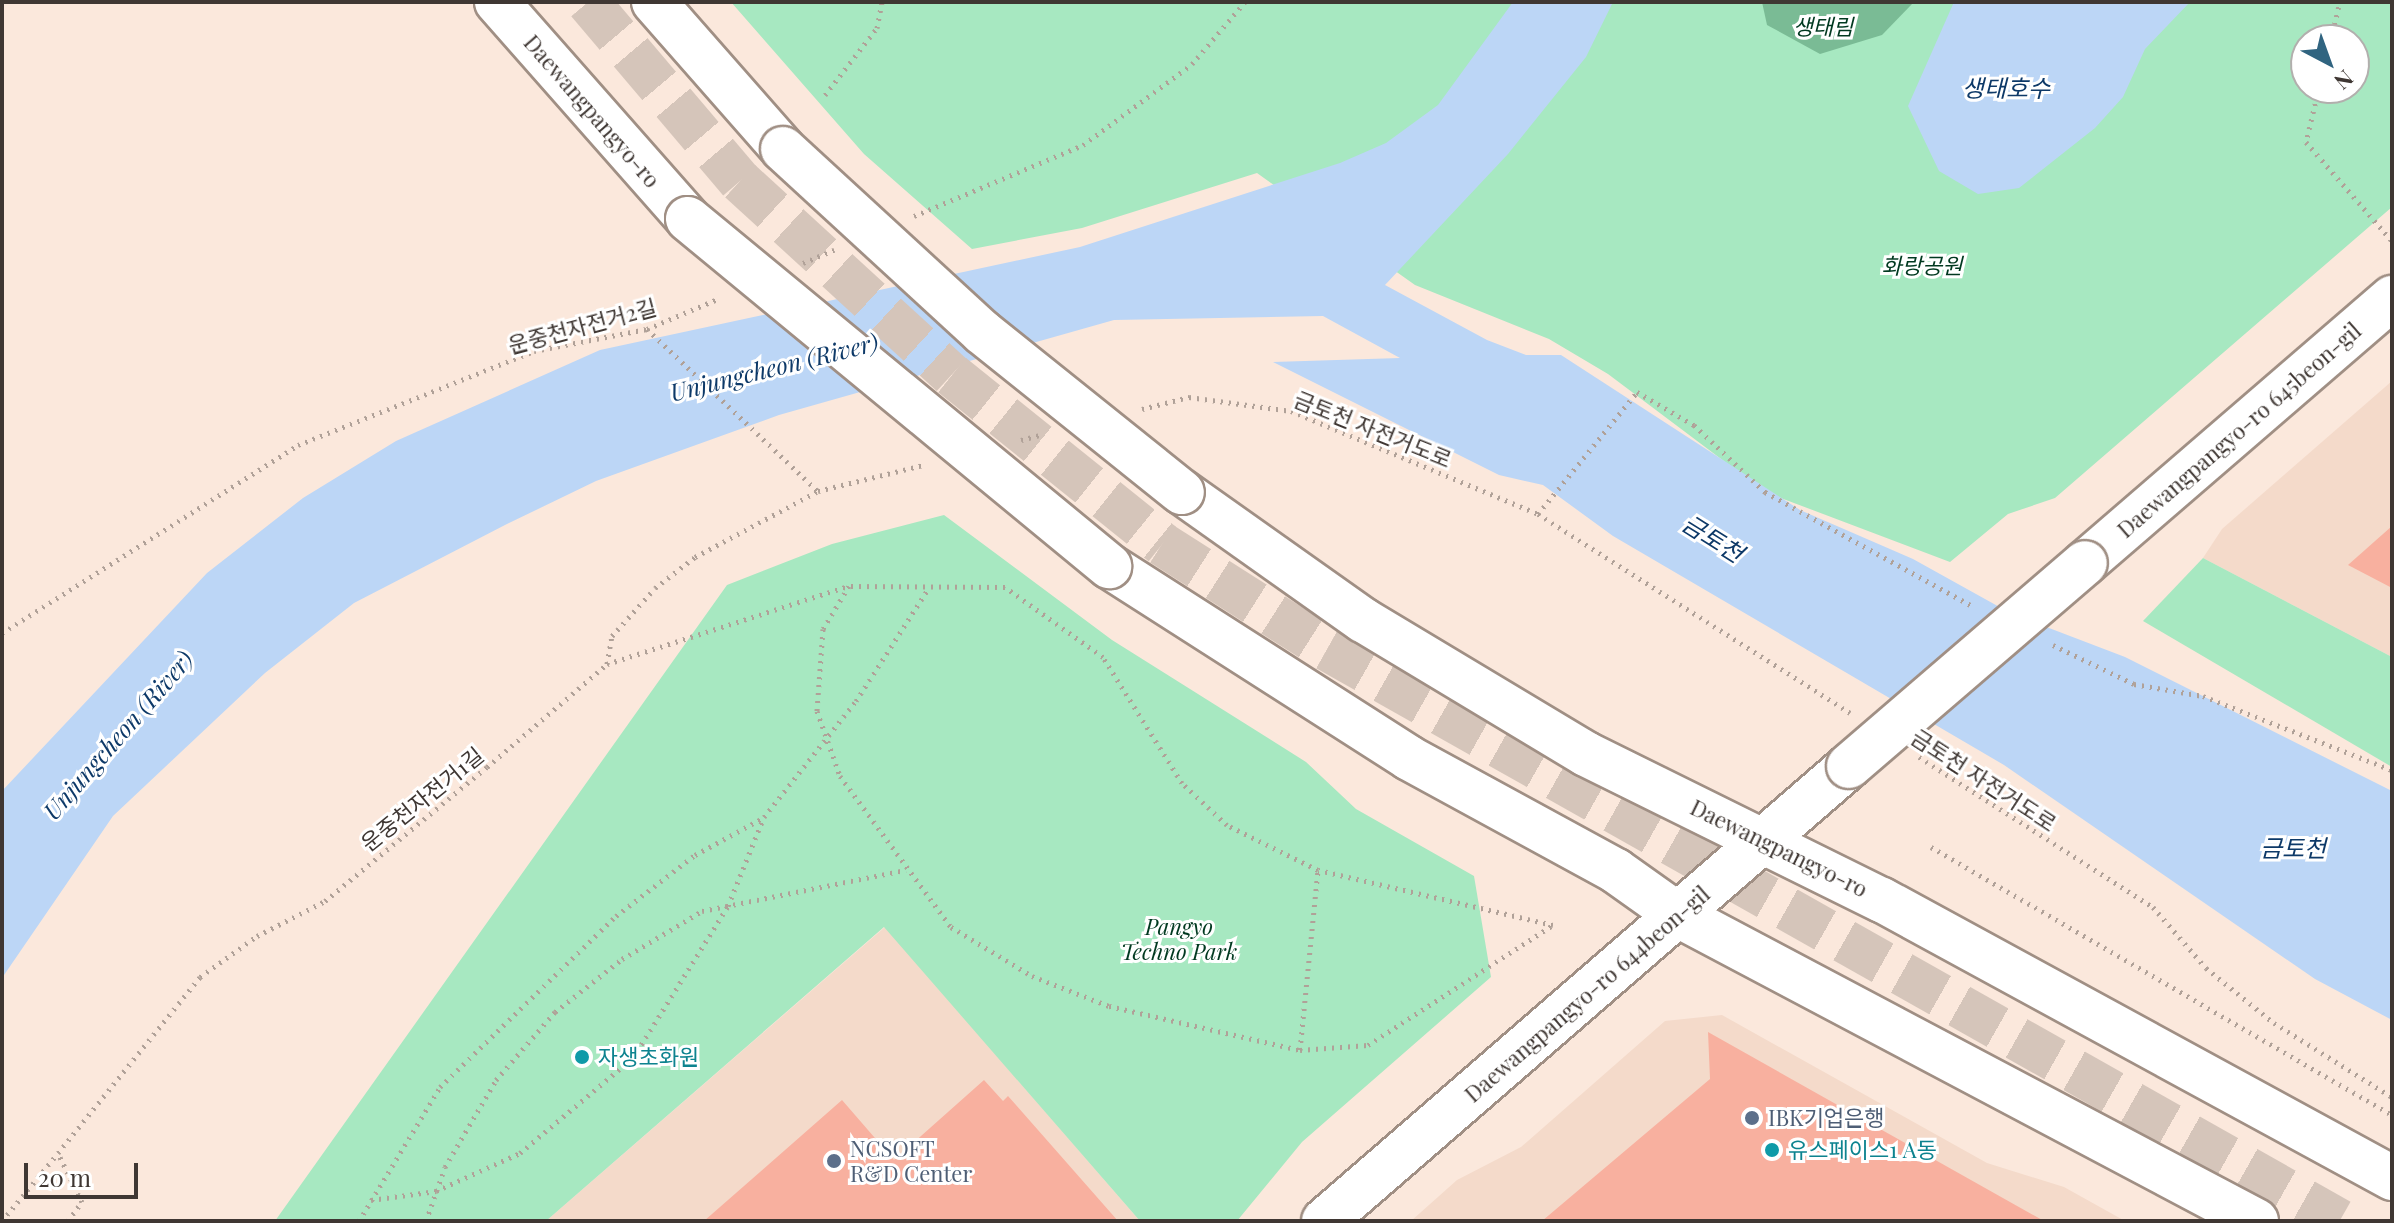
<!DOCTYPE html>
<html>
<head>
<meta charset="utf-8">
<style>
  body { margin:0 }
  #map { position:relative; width:2394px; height:1223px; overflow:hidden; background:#fbe8dc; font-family:"Playfair Display","Noto Sans KR",serif }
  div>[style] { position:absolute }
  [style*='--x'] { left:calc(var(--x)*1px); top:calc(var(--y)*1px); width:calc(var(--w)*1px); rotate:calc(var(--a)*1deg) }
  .built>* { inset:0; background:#f4daca }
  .green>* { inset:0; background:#a7e8c1 }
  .forest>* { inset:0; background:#7abb95 }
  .water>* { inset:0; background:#bcd6f6 }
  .building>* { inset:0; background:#f8b09f }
  .primary-tunnel>* { height:44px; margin-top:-22px; transform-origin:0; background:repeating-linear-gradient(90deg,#d5c5ba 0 44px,transparent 0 66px) }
  .path>* { height:5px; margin-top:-2.5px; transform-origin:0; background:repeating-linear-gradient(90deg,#b0a198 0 2px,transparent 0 8px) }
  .roads { filter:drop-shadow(2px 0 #a08f84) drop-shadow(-2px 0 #a08f84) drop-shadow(0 2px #a08f84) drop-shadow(0 -2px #a08f84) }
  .secondary>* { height:44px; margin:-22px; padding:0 22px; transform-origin:22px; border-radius:22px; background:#fff }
  .primary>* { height:44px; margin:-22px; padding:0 22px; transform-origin:22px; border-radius:22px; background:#fff }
  .bridges { filter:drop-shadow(2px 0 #a08f84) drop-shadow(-2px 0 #a08f84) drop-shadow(0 2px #a08f84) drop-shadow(0 -2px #a08f84) }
  .secondary-bridge>* { height:44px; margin:-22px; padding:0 22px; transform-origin:22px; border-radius:22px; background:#fff }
  .primary-bridge>* { height:44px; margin:-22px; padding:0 22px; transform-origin:22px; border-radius:22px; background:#fff }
  .dots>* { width:22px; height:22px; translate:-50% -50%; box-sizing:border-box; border:4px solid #fff; border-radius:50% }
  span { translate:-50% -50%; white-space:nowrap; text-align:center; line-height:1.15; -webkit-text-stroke:6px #fff; paint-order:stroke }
  .park-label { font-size:22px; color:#013920; font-style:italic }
  .street-label { font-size:22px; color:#3f3733 }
  .culture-label { font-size:22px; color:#0d838f }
  .left { translate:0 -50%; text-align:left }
  .service-label { font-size:22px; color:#4e5e75 }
  .water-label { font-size:24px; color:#0d3968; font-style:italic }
  .frame { position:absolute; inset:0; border:4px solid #3f3733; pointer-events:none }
  .north { position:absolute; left:2290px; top:24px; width:80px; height:80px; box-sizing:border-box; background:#fff; border:2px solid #b2afad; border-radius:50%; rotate:139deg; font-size:22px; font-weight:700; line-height:32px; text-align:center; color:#3f3733 }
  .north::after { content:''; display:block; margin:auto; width:28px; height:36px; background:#306480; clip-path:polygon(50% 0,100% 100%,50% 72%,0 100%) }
  .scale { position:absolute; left:24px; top:1163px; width:114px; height:36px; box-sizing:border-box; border:4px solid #3f3733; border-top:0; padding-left:10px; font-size:24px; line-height:28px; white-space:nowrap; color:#3f3733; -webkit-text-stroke:6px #fff; paint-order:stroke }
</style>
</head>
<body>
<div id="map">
  <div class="built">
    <div style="clip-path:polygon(2392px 381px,2392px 657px,2203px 558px,2222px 529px)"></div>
    <div style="clip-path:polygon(885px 927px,1140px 1221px,546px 1221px)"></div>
    <div style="clip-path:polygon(1722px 1015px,1987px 1163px,2064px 1187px,2125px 1221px,1411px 1221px,1457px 1180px,1521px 1147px,1665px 1021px)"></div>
  </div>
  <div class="green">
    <div style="clip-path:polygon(evenodd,731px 2px,2392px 2px,2392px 207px,2055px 498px,2008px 514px,1950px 562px,1765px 492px,1608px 374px,1549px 339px,1415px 285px,1257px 173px,1082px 228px,972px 249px,864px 154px,731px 2px,2306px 40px,2354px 40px,2354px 88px,2306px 88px,2306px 40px)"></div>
    <div style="clip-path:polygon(944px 515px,1112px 640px,1306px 762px,1356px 809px,1474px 876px,1491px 977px,1302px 1142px,1237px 1221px,1140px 1221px,884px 927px,546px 1221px,275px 1221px,727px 585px,832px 544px)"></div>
    <div style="clip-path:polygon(2203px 558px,2392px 657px,2392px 767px,2143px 621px)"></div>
  </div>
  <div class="forest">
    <div style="clip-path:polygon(1762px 2px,1914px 2px,1882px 35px,1820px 54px,1767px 25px)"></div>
  </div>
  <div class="water">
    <div style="clip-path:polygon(1513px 2px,1613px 2px,1586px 57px,1508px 154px,1385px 285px,1487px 340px,1526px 355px,1561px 355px,1800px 510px,1913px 559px,2012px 614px,2125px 657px,2392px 791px,2392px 1020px,2315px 979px,2004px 765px,1613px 536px,1543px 485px,1499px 475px,1273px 362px,1400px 358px,1323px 316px,1114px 320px,779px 415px,596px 481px,505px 525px,354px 603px,265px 673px,113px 816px,2px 978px,2px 791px,207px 573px,303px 498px,396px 441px,600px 350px,1080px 247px,1340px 163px,1386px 143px,1438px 105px)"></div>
    <div style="clip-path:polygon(1954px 2px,2190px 2px,2145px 49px,2123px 97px,2095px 128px,2019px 188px,1978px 194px,1939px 171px,1908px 106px)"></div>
  </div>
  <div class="building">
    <div style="clip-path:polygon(2392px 526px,2392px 588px,2348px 565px)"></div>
    <div style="clip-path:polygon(1708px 1032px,2044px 1221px,1542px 1221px,1710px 1079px)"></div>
    <div style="clip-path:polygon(984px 1080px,1003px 1101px,1008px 1096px,1118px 1221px,704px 1221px,842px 1100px,894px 1160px)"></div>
  </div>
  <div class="primary-tunnel">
    <div style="--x:588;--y:2;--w:235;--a:49.7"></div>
    <div style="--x:740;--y:181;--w:287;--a:42.5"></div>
    <div style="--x:952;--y:375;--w:270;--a:38.8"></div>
    <div style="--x:1162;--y:544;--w:196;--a:32.5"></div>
    <div style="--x:1327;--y:649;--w:1163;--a:29.45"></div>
  </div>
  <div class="path">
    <div style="--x:2331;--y:40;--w:39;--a:-77"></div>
    <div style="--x:2319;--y:88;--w:56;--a:103.5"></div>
    <div style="--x:2306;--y:142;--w:131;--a:49"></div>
    <div style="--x:825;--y:95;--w:85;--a:-52.2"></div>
    <div style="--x:877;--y:28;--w:26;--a:-79"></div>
    <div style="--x:914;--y:216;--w:183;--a:-22.8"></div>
    <div style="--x:1083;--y:145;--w:136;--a:-36.6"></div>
    <div style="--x:1192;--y:64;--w:82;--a:-49.5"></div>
    <div style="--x:803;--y:263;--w:34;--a:-23"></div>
    <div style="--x:647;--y:329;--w:236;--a:43.5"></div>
    <div style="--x:1142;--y:409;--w:49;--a:-14.3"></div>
    <div style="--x:1189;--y:397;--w:103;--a:7.8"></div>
    <div style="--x:1291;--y:411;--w:268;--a:22.6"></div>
    <div style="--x:1538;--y:514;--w:370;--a:32.5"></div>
    <div style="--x:1021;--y:440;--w:23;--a:-15"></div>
    <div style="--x:1538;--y:514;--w:157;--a:-50.9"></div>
    <div style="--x:1637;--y:392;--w:66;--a:30.1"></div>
    <div style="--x:1694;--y:425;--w:98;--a:43.3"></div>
    <div style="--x:1765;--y:492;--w:236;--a:28.8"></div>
    <div style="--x:2;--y:633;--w:351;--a:-32.4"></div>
    <div style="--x:298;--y:445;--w:254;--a:-21.7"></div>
    <div style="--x:534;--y:351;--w:115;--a:-11"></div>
    <div style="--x:647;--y:329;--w:79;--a:-23"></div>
    <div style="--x:2053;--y:645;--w:90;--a:25.7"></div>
    <div style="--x:2134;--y:684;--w:70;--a:9.9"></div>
    <div style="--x:2203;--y:696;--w:203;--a:21.4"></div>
    <div style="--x:607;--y:664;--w:254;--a:-17.9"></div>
    <div style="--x:849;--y:586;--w:50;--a:121.2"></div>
    <div style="--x:823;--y:629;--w:82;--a:94.2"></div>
    <div style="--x:817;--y:711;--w:69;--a:70.5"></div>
    <div style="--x:840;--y:776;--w:187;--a:53.7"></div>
    <div style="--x:951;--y:927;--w:95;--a:31.2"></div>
    <div style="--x:1032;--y:976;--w:83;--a:21.3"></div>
    <div style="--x:1109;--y:1006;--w:196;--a:13"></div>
    <div style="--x:1300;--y:1050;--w:68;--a:-4.2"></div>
    <div style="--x:1368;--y:1045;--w:221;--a:-33"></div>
    <div style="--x:1553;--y:925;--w:241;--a:-166.8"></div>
    <div style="--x:1318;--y:870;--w:102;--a:-153.7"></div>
    <div style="--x:1227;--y:825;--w:62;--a:-137"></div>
    <div style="--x:1182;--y:783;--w:149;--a:-122.1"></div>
    <div style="--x:1103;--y:657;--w:120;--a:-144.5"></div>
    <div style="--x:1005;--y:587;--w:156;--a:-179.6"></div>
    <div style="--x:1919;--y:757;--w:278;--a:32.7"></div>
    <div style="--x:2153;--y:907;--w:81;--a:49"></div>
    <div style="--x:2206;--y:968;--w:87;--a:39"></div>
    <div style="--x:2274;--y:1023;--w:139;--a:32.1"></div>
    <div style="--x:1931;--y:847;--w:533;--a:30.17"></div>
    <div style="--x:1300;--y:1050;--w:181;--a:-84.3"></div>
    <div style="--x:371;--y:1200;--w:66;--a:-7.9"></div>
    <div style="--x:436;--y:1191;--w:92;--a:-24.3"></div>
    <div style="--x:520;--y:1153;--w:148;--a:-40.1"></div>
    <div style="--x:633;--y:1058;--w:179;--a:-58"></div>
    <div style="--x:728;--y:906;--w:96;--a:-68"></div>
    <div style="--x:764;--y:817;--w:148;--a:-51.6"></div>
    <div style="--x:856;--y:701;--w:131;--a:-57.2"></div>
    <div style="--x:2;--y:1221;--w:88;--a:-50.5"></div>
    <div style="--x:68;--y:1221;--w:24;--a:-54"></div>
    <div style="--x:82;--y:1202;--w:55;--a:-116.1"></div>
    <div style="--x:58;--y:1153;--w:226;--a:-51.1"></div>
    <div style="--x:200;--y:977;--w:70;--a:-35.7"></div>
    <div style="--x:257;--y:936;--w:76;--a:-27.2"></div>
    <div style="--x:325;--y:901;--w:210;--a:-39.6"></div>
    <div style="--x:487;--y:767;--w:158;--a:-40.6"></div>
    <div style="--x:607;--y:664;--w:28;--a:-80"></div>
    <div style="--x:612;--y:636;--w:64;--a:-48.1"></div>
    <div style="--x:655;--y:588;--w:51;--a:-37.8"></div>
    <div style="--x:695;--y:557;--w:140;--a:-28.2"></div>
    <div style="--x:818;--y:491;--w:108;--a:-13.9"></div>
    <div style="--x:359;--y:1221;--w:157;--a:-58.8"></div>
    <div style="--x:440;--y:1087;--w:245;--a:-44.2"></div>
    <div style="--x:616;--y:916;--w:100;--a:-37.7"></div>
    <div style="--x:695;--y:855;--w:77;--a:-28.6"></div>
    <div style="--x:426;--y:1221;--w:57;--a:-70.6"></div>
    <div style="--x:445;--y:1167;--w:101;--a:-59.6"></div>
    <div style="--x:496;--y:1080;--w:90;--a:-49.1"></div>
    <div style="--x:555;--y:1012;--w:85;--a:-38.3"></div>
    <div style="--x:622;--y:959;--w:93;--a:-31"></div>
    <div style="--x:702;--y:911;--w:208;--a:-11.4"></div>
  </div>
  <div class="roads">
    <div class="secondary">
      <div style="--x:2085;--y:563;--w:406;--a:-40.8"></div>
      <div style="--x:1324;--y:1221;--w:695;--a:-40.91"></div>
    </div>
    <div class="primary">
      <div style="--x:497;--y:2;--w:289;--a:48.6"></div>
      <div style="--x:654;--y:2;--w:196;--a:48.7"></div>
      <div style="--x:1182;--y:492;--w:222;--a:35.3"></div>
      <div style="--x:1363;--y:620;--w:260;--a:31"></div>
      <div style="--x:1586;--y:754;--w:330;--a:26.3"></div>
      <div style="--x:1882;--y:900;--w:581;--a:28.59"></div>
      <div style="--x:1109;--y:566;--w:356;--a:32.6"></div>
      <div style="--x:1409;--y:758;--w:236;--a:28.6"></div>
      <div style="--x:1616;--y:871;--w:76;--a:35.4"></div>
      <div style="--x:1678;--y:915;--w:654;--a:27.9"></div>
    </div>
  </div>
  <div class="bridges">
    <div class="secondary-bridge">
      <div style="--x:1849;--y:766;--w:311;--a:-40.7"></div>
    </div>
    <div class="primary-bridge">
      <div style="--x:783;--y:149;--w:270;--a:42.6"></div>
      <div style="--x:982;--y:332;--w:256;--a:38.7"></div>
      <div style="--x:688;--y:219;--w:546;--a:39.5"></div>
    </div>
  </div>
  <div class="dots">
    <div style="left:582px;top:1057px;background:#0f9aa8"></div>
    <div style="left:1752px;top:1118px;background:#5c6f8a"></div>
    <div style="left:1772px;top:1150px;background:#0f9aa8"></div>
    <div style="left:834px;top:1161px;background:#5c6f8a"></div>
  </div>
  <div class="park-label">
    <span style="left:1823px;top:27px">생태림</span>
    <span style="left:1922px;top:266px">화랑공원</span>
    <span style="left:1179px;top:939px">Pangyo<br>Techno Park</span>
  </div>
  <div class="street-label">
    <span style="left:592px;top:111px;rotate:49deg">Daewangpangyo-ro</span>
    <span style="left:582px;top:326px;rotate:-15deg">운중천자전거2길</span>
    <span style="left:1373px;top:429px;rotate:22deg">금토천 자전거도로</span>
    <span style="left:2239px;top:430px;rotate:-41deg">Daewangpangyo-ro 645beon-gil</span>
    <span style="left:1984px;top:780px;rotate:33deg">금토천 자전거도로</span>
    <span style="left:422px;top:799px;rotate:-39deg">운중천자전거1길</span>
    <span style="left:1779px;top:848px;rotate:26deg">Daewangpangyo-ro</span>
    <span style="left:1587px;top:994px;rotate:-41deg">Daewangpangyo-ro 644beon-gil</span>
  </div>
  <div class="culture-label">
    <span class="left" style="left:598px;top:1057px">자생초화원</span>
    <span class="left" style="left:1788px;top:1150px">유스페이스1 A동</span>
  </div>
  <div class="service-label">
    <span class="left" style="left:1768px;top:1118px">IBK기업은행</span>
    <span class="left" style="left:850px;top:1161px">NCSOFT<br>R&amp;D Center</span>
  </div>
  <div class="water-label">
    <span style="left:2006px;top:88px">생태호수</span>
    <span style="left:774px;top:367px;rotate:-14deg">Unjungcheon (River)</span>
    <span style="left:1713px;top:538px;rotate:32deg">금토천</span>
    <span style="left:118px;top:735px;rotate:-49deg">Unjungcheon (River)</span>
    <span style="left:2293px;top:848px">금토천</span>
  </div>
  <div class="frame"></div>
  <div class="north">N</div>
  <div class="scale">20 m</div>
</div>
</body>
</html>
